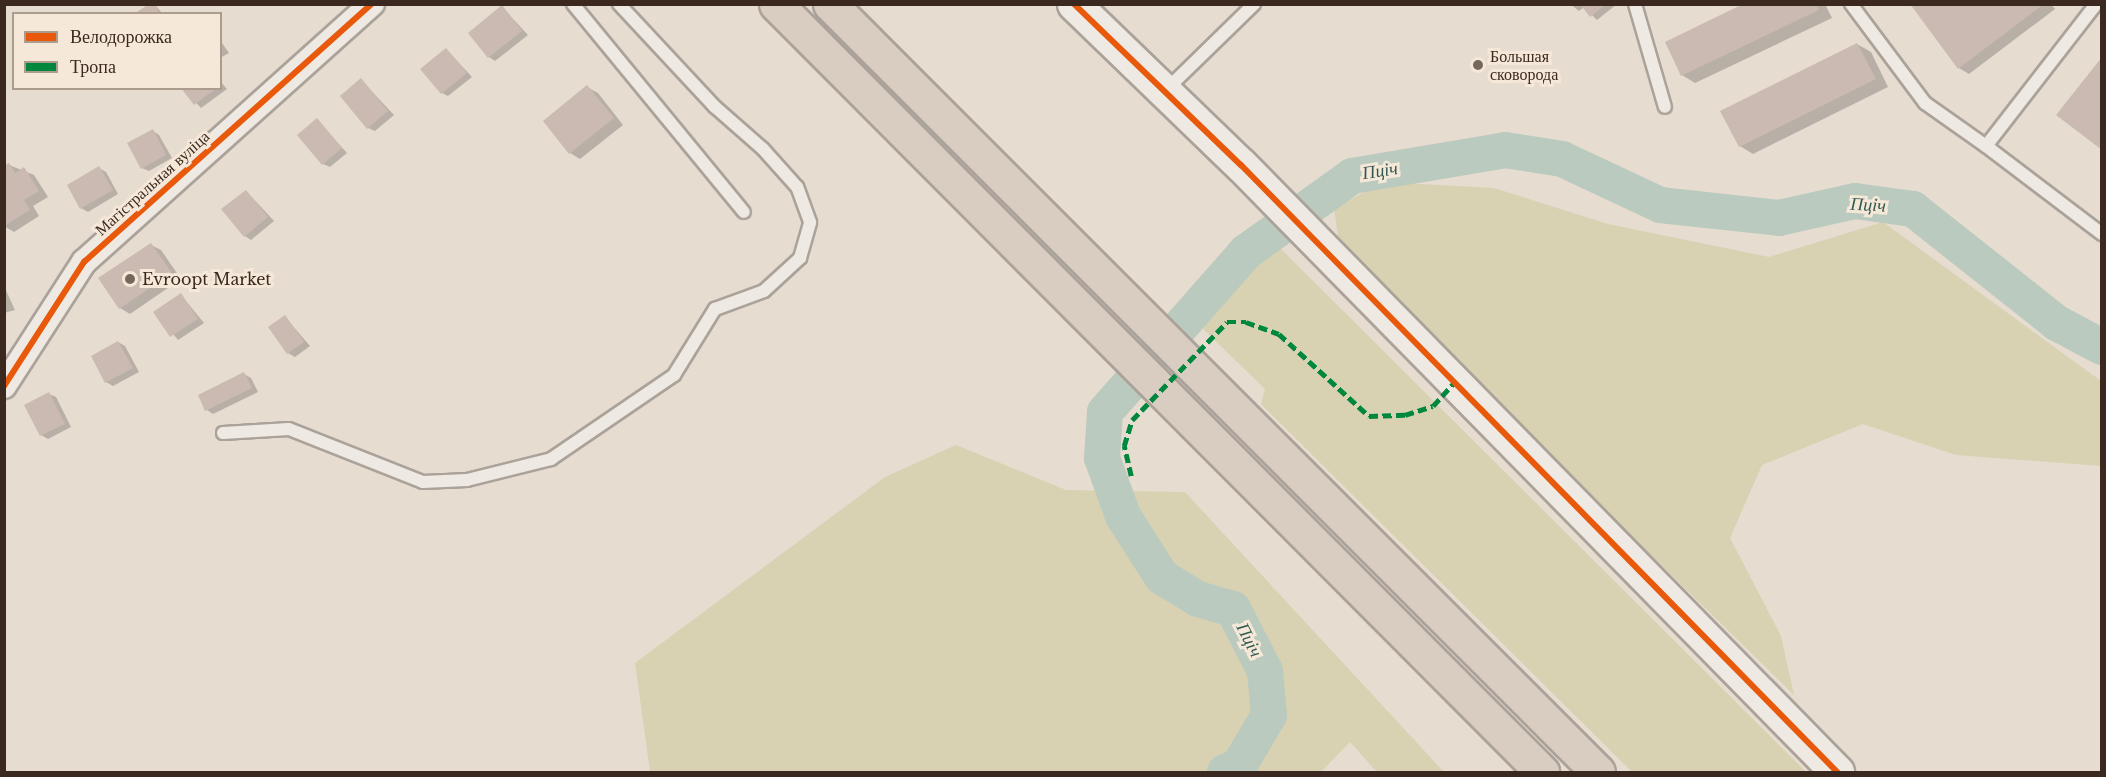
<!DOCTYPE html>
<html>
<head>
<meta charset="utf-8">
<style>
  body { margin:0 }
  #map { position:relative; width:2106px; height:777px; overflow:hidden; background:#e6dcd0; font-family:"Libre Baskerville",serif }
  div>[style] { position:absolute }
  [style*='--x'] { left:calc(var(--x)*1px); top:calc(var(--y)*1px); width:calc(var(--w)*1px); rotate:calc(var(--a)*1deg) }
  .green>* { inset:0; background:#d8d2b3 }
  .shadow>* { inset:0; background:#0003 }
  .river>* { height:36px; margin:-18px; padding:0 18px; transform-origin:18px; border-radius:18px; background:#bbcabe }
  .building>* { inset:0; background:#cabab1 }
  .roads { filter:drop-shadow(2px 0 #aba299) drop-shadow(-2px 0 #aba299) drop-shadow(0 2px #aba299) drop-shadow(0 -2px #aba299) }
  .lane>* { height:12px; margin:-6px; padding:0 6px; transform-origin:6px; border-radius:6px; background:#eee9e2 }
  .street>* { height:24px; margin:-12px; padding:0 12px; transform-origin:12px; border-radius:12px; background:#eee9e2 }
  .secondary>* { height:33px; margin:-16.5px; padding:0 16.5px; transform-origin:16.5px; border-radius:16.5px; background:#eee9e2 }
  .highway>* { height:33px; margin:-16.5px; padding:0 16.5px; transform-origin:16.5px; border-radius:16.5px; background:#d9ccc1 }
  .quiet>* { height:4.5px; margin-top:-2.25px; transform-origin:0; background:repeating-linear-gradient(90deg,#00873e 0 9px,transparent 0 13.5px) }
  .cycleway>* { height:6px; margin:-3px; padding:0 3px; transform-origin:3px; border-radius:3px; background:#e8590c }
  .dots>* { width:16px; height:16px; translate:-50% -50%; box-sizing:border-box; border:3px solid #f6e8d8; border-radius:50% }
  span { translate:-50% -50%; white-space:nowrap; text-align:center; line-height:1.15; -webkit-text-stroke:6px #f6e8d8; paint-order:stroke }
  .poi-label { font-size:16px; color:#3b2920 }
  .left { translate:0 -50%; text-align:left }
  .street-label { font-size:16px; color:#3b2920 }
  .water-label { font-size:18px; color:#305a51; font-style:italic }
  .frame { position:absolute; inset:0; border:6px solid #3b2920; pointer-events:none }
  .legend { position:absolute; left:12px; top:12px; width:210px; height:78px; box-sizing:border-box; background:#f6e8d8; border:2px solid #ab9c8e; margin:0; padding:8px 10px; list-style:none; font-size:18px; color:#3b2920 }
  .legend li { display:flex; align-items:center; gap:12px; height:30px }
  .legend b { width:30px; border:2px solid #ab9c8e }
</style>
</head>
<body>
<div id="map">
  <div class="green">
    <div style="clip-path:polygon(1384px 182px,1494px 188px,1608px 224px,1769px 257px,1883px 222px,2101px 381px,2101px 466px,1956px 455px,1863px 424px,1762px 465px,1730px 538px,1781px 636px,1794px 695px,1340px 251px,1334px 208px)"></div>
    <div style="clip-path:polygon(1276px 244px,1806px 772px,1632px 772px,1261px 404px,1265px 389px,1199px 325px,1252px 260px)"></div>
    <div style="clip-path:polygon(956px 445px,1066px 490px,1185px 492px,1444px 772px,1377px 772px,1350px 742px,1321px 772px,650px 772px,635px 663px,885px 477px)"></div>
  </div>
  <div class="shadow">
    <div style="clip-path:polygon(154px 4px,163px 14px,137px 14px)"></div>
    <div style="clip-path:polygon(1570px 4px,1617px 4px,1597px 20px,1584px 7px,1579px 11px)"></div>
    <div style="clip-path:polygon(1747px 4px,1825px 4px,1832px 18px,1695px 83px,1682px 75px)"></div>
    <div style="clip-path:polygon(1911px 4px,2051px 4px,2055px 9px,1969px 74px,1959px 68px)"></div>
    <div style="clip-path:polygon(502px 7px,528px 35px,495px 61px,489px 57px)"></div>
    <div style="clip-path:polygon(220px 40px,229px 53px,220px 58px)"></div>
    <div style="clip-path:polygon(1857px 44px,1871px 52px,1888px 87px,1753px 154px,1740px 146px)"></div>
    <div style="clip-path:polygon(446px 49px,472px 77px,448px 96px,442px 93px)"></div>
    <div style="clip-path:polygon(361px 80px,394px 115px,375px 131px,368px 128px)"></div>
    <div style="clip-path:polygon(220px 81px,227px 89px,201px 108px,183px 88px,220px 88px)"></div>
    <div style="clip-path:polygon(587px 87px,598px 93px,623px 125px,580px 159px,570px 153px)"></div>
    <div style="clip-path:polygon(317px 120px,347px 153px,330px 167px,323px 164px)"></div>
    <div style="clip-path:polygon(153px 131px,159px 135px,172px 158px,149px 171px,142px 168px)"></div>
    <div style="clip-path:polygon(9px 165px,34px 175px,48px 197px,33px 206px,39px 216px,14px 232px,4px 226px,4px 167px)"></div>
    <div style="clip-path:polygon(99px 168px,106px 172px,118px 194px,88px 212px,81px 208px)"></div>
    <div style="clip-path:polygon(246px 191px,274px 221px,251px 240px,245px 236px)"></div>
    <div style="clip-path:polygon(151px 245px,161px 250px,181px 279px,130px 314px,120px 308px)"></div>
    <div style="clip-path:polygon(4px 286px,15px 310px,4px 313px)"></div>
    <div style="clip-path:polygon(181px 295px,204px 323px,178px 340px,155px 312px)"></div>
    <div style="clip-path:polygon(285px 317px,310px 346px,295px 357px,288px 353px)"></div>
    <div style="clip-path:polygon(118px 342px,125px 346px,139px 372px,113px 386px,106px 382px)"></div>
    <div style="clip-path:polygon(244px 374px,251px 378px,258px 392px,213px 414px,207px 410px)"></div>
    <div style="clip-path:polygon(49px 394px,56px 397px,71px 427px,48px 439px,41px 435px)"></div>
  </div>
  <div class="river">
    <div style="--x:1225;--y:772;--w:15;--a:-23"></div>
    <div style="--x:1239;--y:766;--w:59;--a:-59.5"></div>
    <div style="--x:1269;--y:715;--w:44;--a:-95.2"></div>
    <div style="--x:1265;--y:671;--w:70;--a:-117.3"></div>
    <div style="--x:1233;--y:609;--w:36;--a:-164"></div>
    <div style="--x:1198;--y:599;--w:42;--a:-148.6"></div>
    <div style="--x:1162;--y:577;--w:72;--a:-122.6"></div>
    <div style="--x:1123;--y:516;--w:62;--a:-109.9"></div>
    <div style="--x:1102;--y:458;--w:46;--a:-86.3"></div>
    <div style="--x:1105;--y:412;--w:213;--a:-48.6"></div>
    <div style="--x:1246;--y:252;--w:130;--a:-35.6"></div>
    <div style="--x:1352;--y:176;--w:155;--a:-9.6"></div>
    <div style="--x:1505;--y:150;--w:58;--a:9"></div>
    <div style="--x:1562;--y:159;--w:108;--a:25.1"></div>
    <div style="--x:1660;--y:205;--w:120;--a:6.2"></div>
    <div style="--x:1779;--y:218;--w:78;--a:-12.6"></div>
    <div style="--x:1855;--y:201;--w:59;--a:7.9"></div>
    <div style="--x:1913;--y:209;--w:184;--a:38.4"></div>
    <div style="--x:2057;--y:323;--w:51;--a:28.1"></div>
  </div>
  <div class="building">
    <div style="clip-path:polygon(149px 4px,155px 4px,160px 14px,134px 14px)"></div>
    <div style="clip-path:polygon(1580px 4px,1607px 4px,1590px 17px)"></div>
    <div style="clip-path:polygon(1743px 4px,1816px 4px,1819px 10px,1681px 76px,1665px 42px)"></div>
    <div style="clip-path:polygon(1910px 4px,2044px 4px,1958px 69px)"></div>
    <div style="clip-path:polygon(502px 5px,522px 31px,488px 58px,468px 33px)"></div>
    <div style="clip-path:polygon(1857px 43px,1876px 79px,1739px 147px,1720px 111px)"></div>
    <div style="clip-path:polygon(446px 48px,467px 73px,441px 94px,420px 69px)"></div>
    <div style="clip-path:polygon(2102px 57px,2102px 150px,2056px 115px)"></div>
    <div style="clip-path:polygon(361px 78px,388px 111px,367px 129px,340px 96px)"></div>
    <div style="clip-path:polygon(587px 85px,614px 118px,569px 154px,543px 121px)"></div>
    <div style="clip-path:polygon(181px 88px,217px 88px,194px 105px)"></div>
    <div style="clip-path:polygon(317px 118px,342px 148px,322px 165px,297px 135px)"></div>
    <div style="clip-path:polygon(153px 129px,166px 155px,141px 169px,127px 143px)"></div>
    <div style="clip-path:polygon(9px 163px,15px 173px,24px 167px,39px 191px,24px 200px,30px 210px,4px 226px,4px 166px)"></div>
    <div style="clip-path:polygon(99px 166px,113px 190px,80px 209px,67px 185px)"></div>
    <div style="clip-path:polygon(246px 190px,268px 217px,244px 237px,221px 209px)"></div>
    <div style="clip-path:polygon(151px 243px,172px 273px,119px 309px,98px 278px)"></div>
    <div style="clip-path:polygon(181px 293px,198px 319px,170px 337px,153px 312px)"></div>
    <div style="clip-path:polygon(285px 315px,304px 342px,287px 354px,268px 327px)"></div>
    <div style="clip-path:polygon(118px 341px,133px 368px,105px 383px,91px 356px)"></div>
    <div style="clip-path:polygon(244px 372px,252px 388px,205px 411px,198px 395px)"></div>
    <div style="clip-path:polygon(49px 392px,65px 424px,40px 436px,24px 405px)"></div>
  </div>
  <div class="roads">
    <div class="lane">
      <div style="--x:573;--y:4;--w:269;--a:50.6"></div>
      <div style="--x:1635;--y:4;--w:107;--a:73.8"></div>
      <div style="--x:1851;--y:4;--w:124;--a:53.2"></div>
      <div style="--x:1925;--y:103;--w:75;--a:35.2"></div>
      <div style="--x:1986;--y:146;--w:180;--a:-52.2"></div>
      <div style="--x:1166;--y:90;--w:123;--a:-44.3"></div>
      <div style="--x:1986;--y:146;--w:146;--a:37.2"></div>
      <div style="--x:223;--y:433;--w:66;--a:-3.5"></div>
      <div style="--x:289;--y:429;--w:144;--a:21.6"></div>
      <div style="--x:423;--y:482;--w:44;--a:-2.6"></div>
      <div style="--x:467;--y:480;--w:87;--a:-14"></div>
      <div style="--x:551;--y:459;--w:149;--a:-34.3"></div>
      <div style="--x:674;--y:375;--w:78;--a:-58.2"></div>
      <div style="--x:715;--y:309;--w:52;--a:-20.2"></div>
      <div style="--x:764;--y:291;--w:49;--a:-42.5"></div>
      <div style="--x:800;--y:258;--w:37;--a:-74"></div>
      <div style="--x:810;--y:222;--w:37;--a:-110"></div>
      <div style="--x:797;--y:187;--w:51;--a:-131.8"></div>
      <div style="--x:763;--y:149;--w:64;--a:-138.8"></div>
      <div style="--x:715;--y:107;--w:141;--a:-133"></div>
    </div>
    <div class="street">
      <div style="--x:4;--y:386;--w:148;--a:-57.2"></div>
      <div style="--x:84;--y:262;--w:387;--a:-41.9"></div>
    </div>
    <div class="secondary">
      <div style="--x:1074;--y:4;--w:232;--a:44"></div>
      <div style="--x:1241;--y:165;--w:851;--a:45.52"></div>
    </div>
    <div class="highway">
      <div style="--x:776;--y:4;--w:1085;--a:45.07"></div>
      <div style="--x:830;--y:4;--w:1086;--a:45"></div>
    </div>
  </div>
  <div class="quiet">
    <div style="--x:1131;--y:476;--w:31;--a:-103"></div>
    <div style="--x:1124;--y:446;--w:27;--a:-73"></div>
    <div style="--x:1132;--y:420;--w:136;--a:-45.9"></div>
    <div style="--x:1227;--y:322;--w:19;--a:0"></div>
    <div style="--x:1246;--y:322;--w:35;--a:20"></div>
    <div style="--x:1279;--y:334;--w:122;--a:42.3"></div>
    <div style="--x:1369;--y:416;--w:36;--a:-2"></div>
    <div style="--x:1405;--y:415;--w:29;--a:-18"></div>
    <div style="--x:1433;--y:406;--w:31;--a:-48"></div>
  </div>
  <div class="cycleway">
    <div style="--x:1074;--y:4;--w:232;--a:44"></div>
    <div style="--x:1241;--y:165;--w:851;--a:45.52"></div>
    <div style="--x:4;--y:386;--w:148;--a:-57.2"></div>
    <div style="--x:84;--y:262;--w:387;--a:-41.9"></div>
  </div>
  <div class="dots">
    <div style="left:1478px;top:65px;background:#77685e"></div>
    <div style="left:130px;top:279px;background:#77685e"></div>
  </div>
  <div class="poi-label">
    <span class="left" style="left:1490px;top:65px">Большая<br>сковорода</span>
    <span class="left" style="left:142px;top:279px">Evroopt Market</span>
  </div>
  <div class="street-label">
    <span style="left:152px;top:183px;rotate:-42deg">Магістральная вуліца</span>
  </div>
  <div class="water-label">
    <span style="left:1380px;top:171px;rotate:-9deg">Пціч</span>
    <span style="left:1868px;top:205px;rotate:3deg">Пціч</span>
    <span style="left:1249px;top:640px;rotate:63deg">Пціч</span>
  </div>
  <div class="frame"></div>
  <ul class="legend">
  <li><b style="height:8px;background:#e8590c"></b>Велодорожка</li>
  <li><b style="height:8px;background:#00873e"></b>Тропа</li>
  </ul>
</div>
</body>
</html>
